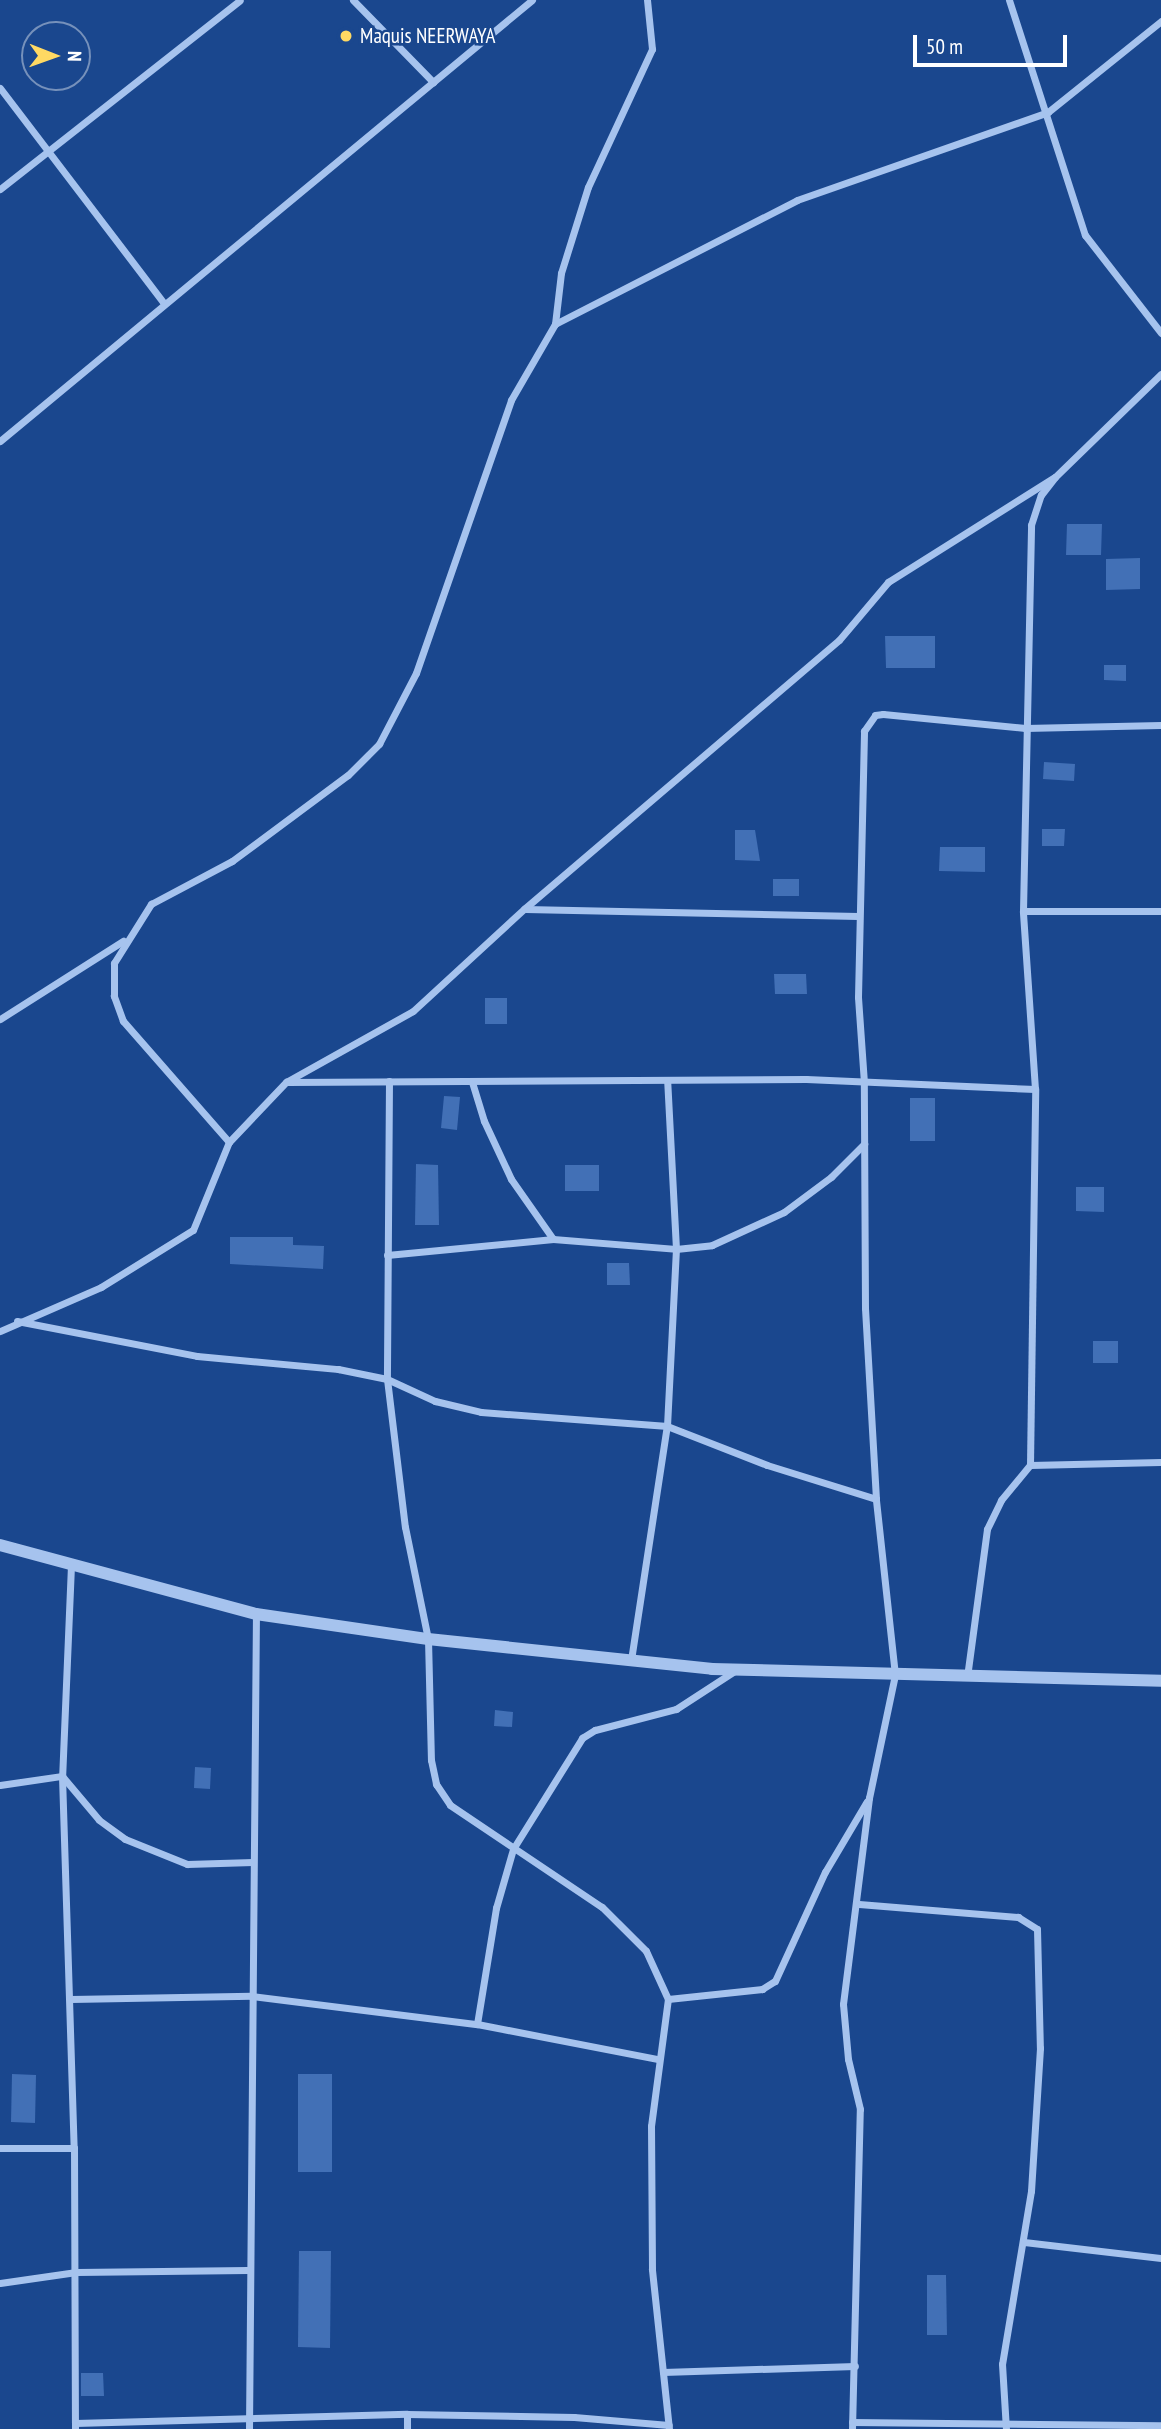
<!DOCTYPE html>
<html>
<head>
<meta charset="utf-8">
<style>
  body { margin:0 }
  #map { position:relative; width:1161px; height:2429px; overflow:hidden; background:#1a478e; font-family:"PT Sans Narrow",sans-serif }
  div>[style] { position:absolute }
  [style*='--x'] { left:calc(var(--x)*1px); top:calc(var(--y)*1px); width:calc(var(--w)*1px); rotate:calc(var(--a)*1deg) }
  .building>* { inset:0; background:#4270b6 }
  .minor>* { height:7px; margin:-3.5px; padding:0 3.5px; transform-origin:3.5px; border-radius:3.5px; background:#a6c3ee }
  .tertiary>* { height:12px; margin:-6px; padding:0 6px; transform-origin:6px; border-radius:6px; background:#a6c3ee }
  .dots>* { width:19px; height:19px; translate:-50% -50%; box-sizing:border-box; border:4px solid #1a478e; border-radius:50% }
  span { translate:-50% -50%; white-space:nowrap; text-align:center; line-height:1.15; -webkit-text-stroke:5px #1a478e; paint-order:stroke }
  .poi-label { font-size:21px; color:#fff }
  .left { translate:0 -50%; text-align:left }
  .north { position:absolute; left:21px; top:21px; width:70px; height:70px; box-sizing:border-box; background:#1a478e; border:2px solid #7691bb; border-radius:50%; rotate:91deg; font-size:19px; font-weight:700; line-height:28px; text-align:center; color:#fff }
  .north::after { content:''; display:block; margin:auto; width:24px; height:32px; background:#ffd963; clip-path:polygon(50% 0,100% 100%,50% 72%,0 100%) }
  .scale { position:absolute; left:913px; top:35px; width:154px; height:32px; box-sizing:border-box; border:4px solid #fff; border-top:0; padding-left:9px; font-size:21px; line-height:24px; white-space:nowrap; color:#fff; -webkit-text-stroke:5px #1a478e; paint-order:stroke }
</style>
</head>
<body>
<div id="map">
  <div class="building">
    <div style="clip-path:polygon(1067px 524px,1102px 524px,1101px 555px,1066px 555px)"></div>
    <div style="clip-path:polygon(1140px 558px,1140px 589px,1106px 590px,1106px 559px)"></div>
    <div style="clip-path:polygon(885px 636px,935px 636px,935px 668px,886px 668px)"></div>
    <div style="clip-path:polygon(1104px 665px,1126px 665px,1126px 681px,1104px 680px)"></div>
    <div style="clip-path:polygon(1044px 762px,1075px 764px,1074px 781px,1043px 779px)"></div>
    <div style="clip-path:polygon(1042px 829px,1065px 829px,1064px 846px,1042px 846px)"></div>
    <div style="clip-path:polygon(735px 830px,755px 830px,760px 861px,735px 860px)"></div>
    <div style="clip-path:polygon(940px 847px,985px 847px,985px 872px,939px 871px)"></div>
    <div style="clip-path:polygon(773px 879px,799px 879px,799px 896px,773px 896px)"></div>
    <div style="clip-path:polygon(774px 974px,806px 974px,807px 994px,775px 994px)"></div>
    <div style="clip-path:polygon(485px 998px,507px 998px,507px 1024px,485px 1024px)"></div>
    <div style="clip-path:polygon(444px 1096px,460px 1097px,457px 1130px,441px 1128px)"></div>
    <div style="clip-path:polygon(910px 1098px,935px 1098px,935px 1141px,910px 1141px)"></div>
    <div style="clip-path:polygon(416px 1164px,438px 1165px,439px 1225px,415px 1225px)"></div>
    <div style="clip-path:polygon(565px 1165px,599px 1165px,599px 1191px,565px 1191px)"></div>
    <div style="clip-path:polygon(1076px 1187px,1104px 1187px,1104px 1212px,1076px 1211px)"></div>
    <div style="clip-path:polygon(230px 1237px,293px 1237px,293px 1245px,324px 1246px,323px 1269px,230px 1264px)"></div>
    <div style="clip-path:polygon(607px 1263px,629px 1263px,630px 1285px,607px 1285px)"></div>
    <div style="clip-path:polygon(1093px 1341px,1118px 1341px,1118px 1363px,1093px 1363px)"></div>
    <div style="clip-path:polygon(495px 1710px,513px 1712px,512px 1727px,494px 1726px)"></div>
    <div style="clip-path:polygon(195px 1767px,211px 1768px,210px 1789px,194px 1788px)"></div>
    <div style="clip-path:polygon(12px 2074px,36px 2075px,35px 2123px,11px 2122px)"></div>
    <div style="clip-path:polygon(298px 2074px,332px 2074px,332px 2172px,298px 2172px)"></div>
    <div style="clip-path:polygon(299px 2251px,331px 2251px,330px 2348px,298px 2347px)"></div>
    <div style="clip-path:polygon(927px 2275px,946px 2275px,947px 2335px,927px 2335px)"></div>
    <div style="clip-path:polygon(81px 2373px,103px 2373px,104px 2396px,81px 2396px)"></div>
  </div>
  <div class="minor">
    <div style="--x:353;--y:0;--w:115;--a:45.7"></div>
    <div style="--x:1009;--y:0;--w:247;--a:72.1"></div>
    <div style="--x:1085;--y:235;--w:124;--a:52.2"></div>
    <div style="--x:0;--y:88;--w:270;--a:52.7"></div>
    <div style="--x:0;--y:189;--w:305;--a:-38.2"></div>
    <div style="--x:555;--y:324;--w:51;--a:-83.3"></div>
    <div style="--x:561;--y:273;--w:90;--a:-72.6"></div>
    <div style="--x:588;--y:187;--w:152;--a:-65.1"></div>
    <div style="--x:652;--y:49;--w:49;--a:-95.8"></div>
    <div style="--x:0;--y:441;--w:691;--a:-39.66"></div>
    <div style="--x:525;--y:909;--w:333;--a:1.2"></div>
    <div style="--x:1023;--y:911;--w:138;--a:0"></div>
    <div style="--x:0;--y:1019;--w:146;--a:-32.4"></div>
    <div style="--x:389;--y:1081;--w:298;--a:90.4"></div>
    <div style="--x:387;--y:1379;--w:149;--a:83.1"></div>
    <div style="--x:405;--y:1527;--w:114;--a:78.4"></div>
    <div style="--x:428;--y:1639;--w:121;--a:88.6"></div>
    <div style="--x:431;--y:1760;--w:25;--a:78"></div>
    <div style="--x:436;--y:1784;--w:25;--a:56"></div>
    <div style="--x:450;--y:1805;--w:183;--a:33.9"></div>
    <div style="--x:602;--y:1907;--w:62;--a:45"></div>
    <div style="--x:646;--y:1951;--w:53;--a:65.4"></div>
    <div style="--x:287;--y:1082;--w:519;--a:-0.33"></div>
    <div style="--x:806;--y:1079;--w:229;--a:2.5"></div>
    <div style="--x:472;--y:1082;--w:41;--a:72.9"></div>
    <div style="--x:484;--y:1121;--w:64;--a:65"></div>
    <div style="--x:511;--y:1179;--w:73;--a:55"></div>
    <div style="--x:229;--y:1142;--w:161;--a:-131.2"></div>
    <div style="--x:123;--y:1021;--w:27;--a:-110"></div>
    <div style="--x:114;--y:996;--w:33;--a:-90"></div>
    <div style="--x:114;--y:963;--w:70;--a:-57.9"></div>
    <div style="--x:151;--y:904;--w:92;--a:-28"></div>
    <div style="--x:232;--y:861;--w:144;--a:-36.6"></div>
    <div style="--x:348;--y:775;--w:44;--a:-45"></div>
    <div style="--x:379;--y:744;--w:80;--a:-62.5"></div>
    <div style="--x:416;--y:673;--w:289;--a:-70.8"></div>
    <div style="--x:511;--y:400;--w:88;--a:-59.9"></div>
    <div style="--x:555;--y:324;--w:272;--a:-27.1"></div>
    <div style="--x:797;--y:200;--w:266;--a:-19.3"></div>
    <div style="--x:1048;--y:112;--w:145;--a:-38.8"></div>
    <div style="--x:387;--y:1255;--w:167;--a:-5.5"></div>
    <div style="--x:553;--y:1239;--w:123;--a:4.6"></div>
    <div style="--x:676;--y:1249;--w:36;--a:-6"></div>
    <div style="--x:712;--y:1245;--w:79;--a:-24.6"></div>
    <div style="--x:784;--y:1212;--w:59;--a:-36.7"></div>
    <div style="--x:831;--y:1177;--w:47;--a:-45"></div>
    <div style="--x:17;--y:1321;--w:183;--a:11"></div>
    <div style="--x:197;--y:1356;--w:142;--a:5.3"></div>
    <div style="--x:338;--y:1369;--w:50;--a:11.5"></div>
    <div style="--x:387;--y:1379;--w:53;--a:24.6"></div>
    <div style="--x:435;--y:1401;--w:47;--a:13.4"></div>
    <div style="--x:481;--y:1412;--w:187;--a:4.3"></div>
    <div style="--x:667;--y:1426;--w:107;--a:21.3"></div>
    <div style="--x:767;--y:1465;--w:114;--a:17.3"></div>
    <div style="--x:0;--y:1331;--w:110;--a:-23.5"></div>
    <div style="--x:101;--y:1287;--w:108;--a:-31.8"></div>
    <div style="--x:193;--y:1230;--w:95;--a:-67.8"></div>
    <div style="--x:229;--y:1142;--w:83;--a:-46.5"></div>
    <div style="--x:286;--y:1082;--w:145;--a:-29.2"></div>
    <div style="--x:413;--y:1011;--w:151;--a:-42.6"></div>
    <div style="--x:524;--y:909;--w:414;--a:-40.5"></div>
    <div style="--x:839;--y:640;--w:76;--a:-49.8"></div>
    <div style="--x:888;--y:582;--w:197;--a:-32.2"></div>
    <div style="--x:1030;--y:1465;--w:131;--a:-1.3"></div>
    <div style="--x:71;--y:1565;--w:211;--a:92.4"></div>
    <div style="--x:62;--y:1776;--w:372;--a:88.2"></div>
    <div style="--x:74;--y:2148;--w:275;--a:89.8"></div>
    <div style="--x:631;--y:1660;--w:237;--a:-81.3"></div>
    <div style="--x:667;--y:1426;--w:177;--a:-87.1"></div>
    <div style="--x:676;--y:1249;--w:169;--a:-93"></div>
    <div style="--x:967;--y:1677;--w:149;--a:-82.3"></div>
    <div style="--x:987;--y:1529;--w:32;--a:-64"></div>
    <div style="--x:1001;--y:1500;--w:45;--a:-50.4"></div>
    <div style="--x:1030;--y:1465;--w:376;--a:-89.2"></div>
    <div style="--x:1035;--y:1089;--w:178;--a:-93.9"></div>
    <div style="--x:1023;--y:911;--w:386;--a:-88.8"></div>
    <div style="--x:1031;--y:525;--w:32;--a:-72"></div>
    <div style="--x:1041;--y:495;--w:23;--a:-52"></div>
    <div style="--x:1055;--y:477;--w:148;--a:-44.2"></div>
    <div style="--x:0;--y:1785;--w:63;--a:-8.3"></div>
    <div style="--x:62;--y:1776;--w:57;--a:49.9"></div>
    <div style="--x:99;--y:1820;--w:32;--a:36"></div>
    <div style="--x:125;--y:1839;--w:67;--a:22"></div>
    <div style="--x:187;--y:1864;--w:66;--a:-1.7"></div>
    <div style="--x:859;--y:1904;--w:160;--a:4.7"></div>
    <div style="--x:1018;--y:1917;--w:22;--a:32"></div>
    <div style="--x:1037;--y:1929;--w:119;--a:88.6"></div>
    <div style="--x:1040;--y:2048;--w:143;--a:93.6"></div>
    <div style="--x:1031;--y:2191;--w:175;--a:99.5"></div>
    <div style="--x:1002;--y:2364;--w:65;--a:86.5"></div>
    <div style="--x:71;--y:1999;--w:180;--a:-1"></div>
    <div style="--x:251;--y:1996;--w:228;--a:7.1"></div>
    <div style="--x:477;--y:2024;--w:183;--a:11"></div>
    <div style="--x:477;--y:2024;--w:118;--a:-80.7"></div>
    <div style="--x:496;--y:1908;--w:61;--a:-73.9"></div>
    <div style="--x:513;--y:1849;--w:131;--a:-58.1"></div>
    <div style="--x:582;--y:1738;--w:15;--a:-32"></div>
    <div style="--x:595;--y:1730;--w:84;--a:-14.5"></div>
    <div style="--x:676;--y:1709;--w:72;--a:-33"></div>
    <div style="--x:0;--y:2148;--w:74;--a:0"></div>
    <div style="--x:1024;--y:2242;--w:138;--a:6.7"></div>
    <div style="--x:0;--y:2283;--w:77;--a:-8.2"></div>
    <div style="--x:76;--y:2272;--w:172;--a:-0.7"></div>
    <div style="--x:663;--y:2372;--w:192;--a:-1.8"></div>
    <div style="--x:852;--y:2422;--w:309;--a:0.6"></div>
    <div style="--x:75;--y:2429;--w:6;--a:-90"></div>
    <div style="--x:75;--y:2423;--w:332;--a:-1.6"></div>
    <div style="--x:407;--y:2414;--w:167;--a:1"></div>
    <div style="--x:574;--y:2417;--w:95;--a:4.8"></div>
    <div style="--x:249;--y:2429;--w:815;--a:-89.51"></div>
    <div style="--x:407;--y:2429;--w:15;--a:-90"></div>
    <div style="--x:669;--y:2429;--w:161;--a:-96.1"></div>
    <div style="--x:652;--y:2269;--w:143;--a:-90.4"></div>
    <div style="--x:651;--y:2126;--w:128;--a:-82.4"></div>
    <div style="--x:668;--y:1999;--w:95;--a:-6.1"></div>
    <div style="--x:762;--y:1989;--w:15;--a:-32"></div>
    <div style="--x:775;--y:1981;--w:120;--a:-65.4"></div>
    <div style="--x:825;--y:1872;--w:82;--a:-59.4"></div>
    <div style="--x:852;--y:2429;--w:320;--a:-88.6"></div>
    <div style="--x:860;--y:2109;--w:51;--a:-103.5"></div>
    <div style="--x:848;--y:2059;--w:55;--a:-95.2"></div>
    <div style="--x:843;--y:2004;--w:208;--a:-82.8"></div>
    <div style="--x:869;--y:1798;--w:126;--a:-78.1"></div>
    <div style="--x:895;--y:1675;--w:177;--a:-96.2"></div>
    <div style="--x:876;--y:1499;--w:191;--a:-93.3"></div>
    <div style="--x:865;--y:1308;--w:225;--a:-90.3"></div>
    <div style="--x:864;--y:1083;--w:86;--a:-94"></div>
    <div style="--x:858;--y:997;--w:266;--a:-88.7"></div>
    <div style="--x:864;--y:731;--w:19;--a:-55"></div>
    <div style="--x:875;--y:715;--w:8;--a:-7"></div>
    <div style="--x:883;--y:714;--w:143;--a:5.6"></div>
    <div style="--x:1025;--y:728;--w:136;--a:-1.3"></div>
  </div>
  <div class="tertiary">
    <div style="--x:0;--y:1545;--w:265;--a:15.1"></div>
    <div style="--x:256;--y:1614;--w:174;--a:8.3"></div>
    <div style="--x:428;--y:1639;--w:286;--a:6"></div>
    <div style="--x:712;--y:1669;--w:449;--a:1.5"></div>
  </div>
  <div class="dots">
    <div style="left:346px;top:36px;background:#ffd963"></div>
  </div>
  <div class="poi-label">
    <span class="left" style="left:360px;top:36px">Maquis NEERWAYA</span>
  </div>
  <div class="north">N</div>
  <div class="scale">50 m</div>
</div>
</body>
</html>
